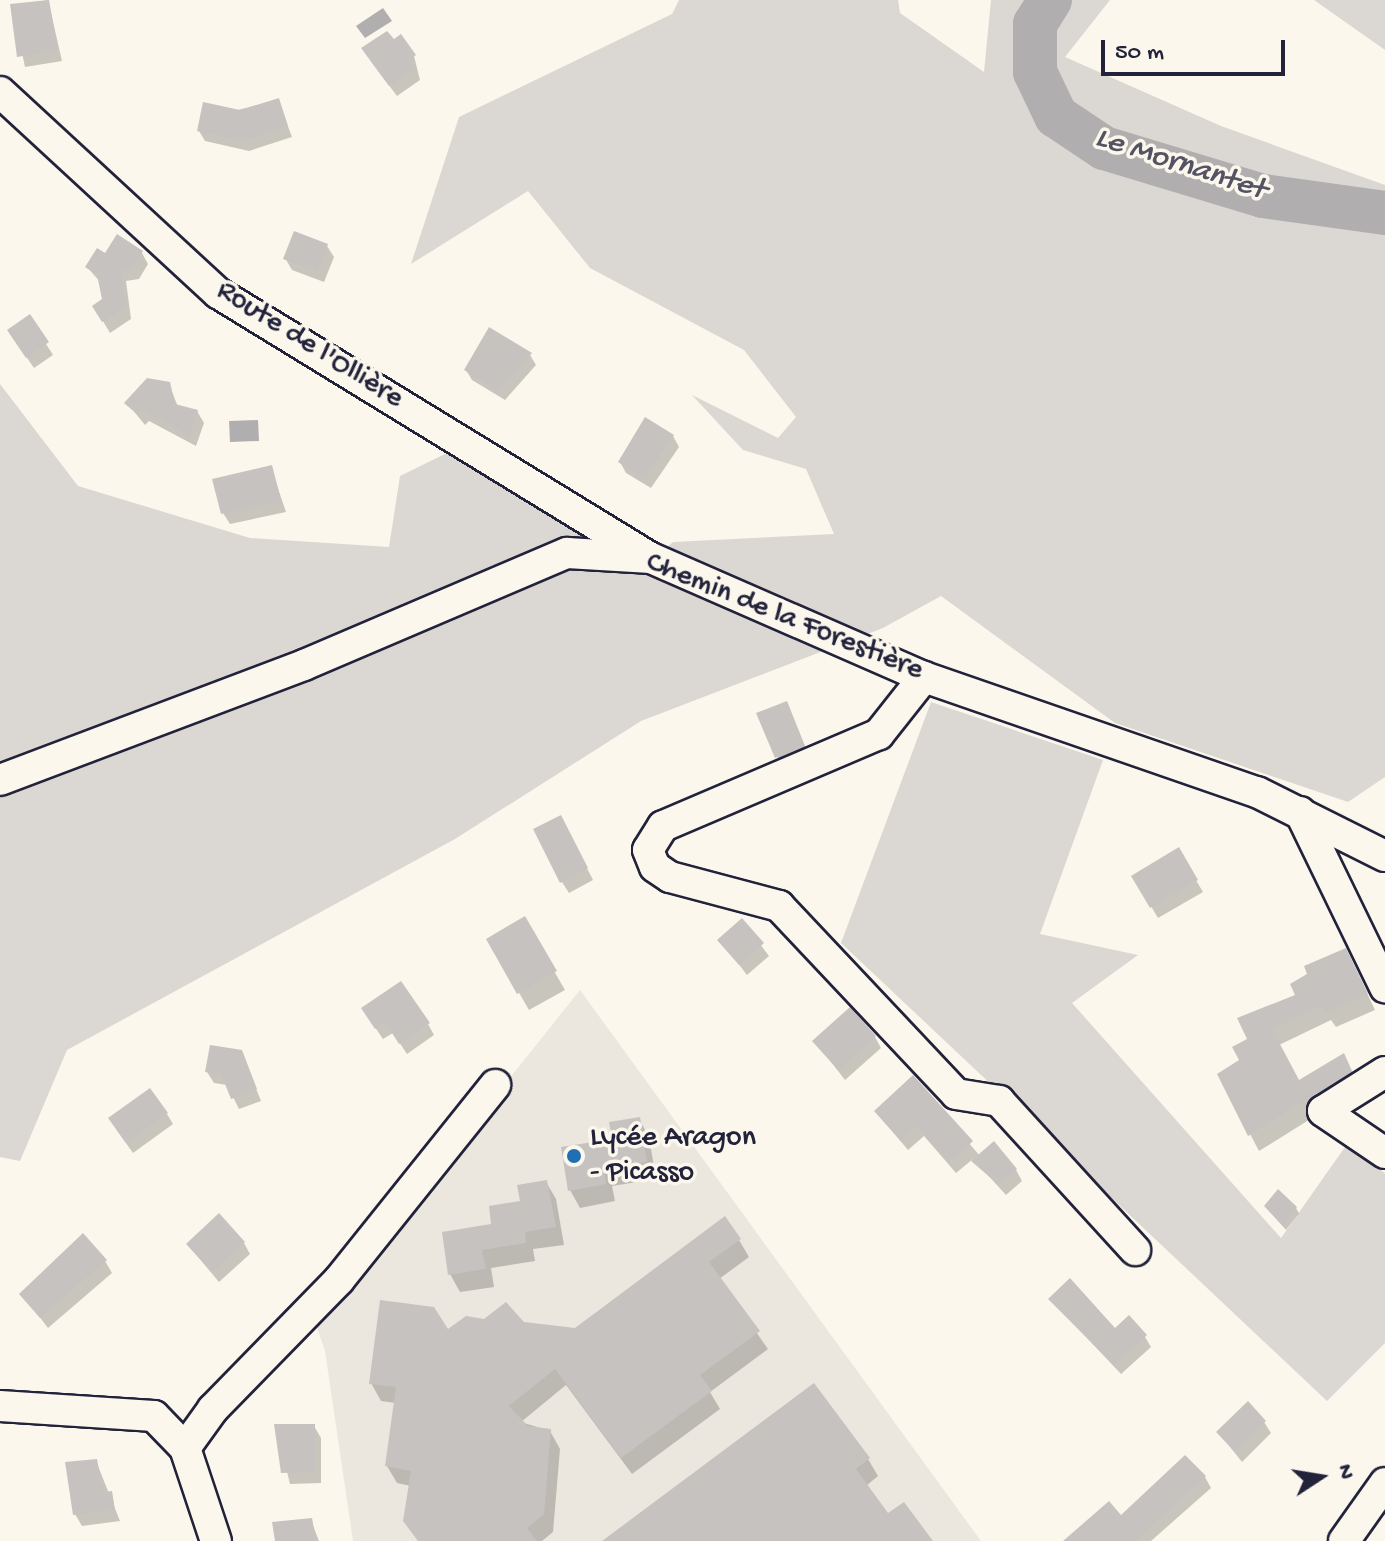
<!DOCTYPE html>
<html>
<head>
<meta charset="utf-8">
<style>
  body { margin:0 }
  #map { position:relative; width:1385px; height:1541px; overflow:hidden; background:#fbf7ec; font-family:"Gochi Hand",sans-serif }
  div>[style] { position:absolute }
  [style*='--x'] { left:calc(var(--x)*1px); top:calc(var(--y)*1px); width:calc(var(--w)*1px); rotate:calc(var(--a)*1deg) }
  .built>* { inset:0; background:#ebe7df }
  .green>* { inset:0; background:#dbd8d3 }
  .water>* { inset:0; background:#b1aeb0 }
  .shadow>* { inset:0; background:#0003 }
  .river>* { height:44px; margin:-22px; padding:0 22px; transform-origin:22px; border-radius:22px; background:#b1aeb0 }
  .building>* { inset:0; background:#c6c2c0 }
  .roads { filter:drop-shadow(2px 0 #22223b) drop-shadow(-2px 0 #22223b) drop-shadow(0 2px #22223b) drop-shadow(0 -2px #22223b) }
  .minor>* { height:30px; margin:-15px; padding:0 15px; transform-origin:15px; border-radius:15px; background:#fbf7ec }
  .dots>* { width:22px; height:22px; translate:-50% -50%; box-sizing:border-box; border:4px solid #fbf7ec; border-radius:50% }
  span { translate:-50% -50%; white-space:nowrap; text-align:center; line-height:1.15; -webkit-text-stroke:7px #fbf7ec; paint-order:stroke }
  .street-label { font-size:30px; color:#22223b }
  .poi-label { font-size:30px; color:#22223b }
  .left { translate:0 -50%; text-align:left }
  .water-label { font-size:32px; color:#545364; font-style:italic }
  .north { position:absolute; left:1281px; top:1437px; width:80px; height:80px; -webkit-text-stroke:6px #fbf7ec; paint-order:stroke; rotate:78deg; font-size:22px; font-weight:700; line-height:32px; text-align:center; color:#22223b }
  .north::after { content:''; display:block; margin:auto; width:28px; height:36px; background:#22223b; clip-path:polygon(50% 0,100% 100%,50% 72%,0 100%) }
  .scale { position:absolute; left:1101px; top:40px; width:184px; height:36px; box-sizing:border-box; border:4px solid #22223b; border-top:0; padding-left:10px; font-size:24px; line-height:28px; white-space:nowrap; color:#22223b; -webkit-text-stroke:6px #fbf7ec; paint-order:stroke }
</style>
</head>
<body>
<div id="map">
  <div class="built">
    <div style="clip-path:polygon(580px 990px,981px 1541px,353px 1541px,325px 1351px,315px 1322px)"></div>
  </div>
  <div class="green">
    <div style="clip-path:polygon(679px 0,898px 0,900px 13px,984px 72px,991px 0,1110px 0,1065px 57px,1221px 126px,1385px 185px,1385px 777px,1348px 802px,1115px 723px,941px 596px,883px 628px,641px 721px,455px 839px,67px 1050px,20px 1161px,0 1157px,0 384px,78px 486px,250px 538px,389px 547px,400px 476px,451px 451px,641px 570px,673px 542px,834px 534px,806px 469px,743px 450px,692px 395px,778px 438px,796px 417px,744px 350px,590px 268px,528px 191px,411px 264px,459px 117px,672px 14px)"></div>
    <div style="clip-path:polygon(1314px 0,1385px 0,1385px 50px)"></div>
    <div style="clip-path:polygon(931px 702px,1103px 760px,1040px 934px,1138px 955px,1072px 1003px,1281px 1238px,1345px 1147px,1385px 1173px,1385px 1343px,1327px 1401px,841px 943px)"></div>
  </div>
  <div class="water">
    <div style="clip-path:polygon(383px 8px,392px 21px,365px 38px,356px 26px)"></div>
    <div style="clip-path:polygon(258px 420px,259px 441px,230px 442px,229px 421px)"></div>
  </div>
  <div class="shadow">
    <div style="clip-path:polygon(48px 0,62px 61px,25px 67px,12px 6px)"></div>
    <div style="clip-path:polygon(414px 56px,420px 80px,397px 96px,370px 60px)"></div>
    <div style="clip-path:polygon(278px 100px,292px 137px,249px 151px,205px 141px,199px 131px,234px 111px)"></div>
    <div style="clip-path:polygon(327px 246px,334px 257px,324px 282px,292px 270px,285px 258px)"></div>
    <div style="clip-path:polygon(142px 253px,148px 264px,139px 279px,126px 281px,131px 319px,110px 333px,94px 306px,104px 300px,101px 283px,87px 267px,105px 256px)"></div>
    <div style="clip-path:polygon(29px 317px,53px 355px,34px 368px,16px 342px)"></div>
    <div style="clip-path:polygon(490px 330px,530px 355px,536px 365px,505px 400px,472px 380px,466px 370px)"></div>
    <div style="clip-path:polygon(169px 384px,178px 407px,197px 411px,204px 423px,196px 446px,149px 421px,145px 425px,127px 403px)"></div>
    <div style="clip-path:polygon(673px 436px,679px 447px,651px 488px,626px 473px,620px 462px)"></div>
    <div style="clip-path:polygon(271px 468px,286px 512px,230px 524px,223px 513px)"></div>
    <div style="clip-path:polygon(786px 703px,810px 758px,783px 769px,759px 714px)"></div>
    <div style="clip-path:polygon(567px 829px,593px 880px,569px 893px,562px 882px)"></div>
    <div style="clip-path:polygon(1178px 850px,1203px 892px,1158px 918px,1133px 876px)"></div>
    <div style="clip-path:polygon(524px 919px,565px 990px,529px 1010px,488px 939px)"></div>
    <div style="clip-path:polygon(742px 920px,769px 956px,747px 975px,720px 940px)"></div>
    <div style="clip-path:polygon(1354px 966px,1375px 1010px,1336px 1027px,1331px 1020px,1279px 1045px,1298px 1082px,1352px 1071px,1360px 1088px,1259px 1151px,1219px 1075px,1242px 1061px,1250px 1040px,1297px 996px)"></div>
    <div style="clip-path:polygon(370px 1020px,428px 1024px,434px 1035px,407px 1054px,393px 1033px,383px 1039px)"></div>
    <div style="clip-path:polygon(875px 1037px,881px 1048px,845px 1080px,815px 1041px)"></div>
    <div style="clip-path:polygon(241px 1051px,261px 1101px,239px 1109px,227px 1085px,214px 1083px,207px 1072px)"></div>
    <div style="clip-path:polygon(913px 1078px,980px 1156px,1016px 1170px,1022px 1181px,1006px 1195px,973px 1159px,956px 1173px,924px 1136px,908px 1150px,876px 1112px)"></div>
    <div style="clip-path:polygon(167px 1114px,173px 1124px,133px 1153px,116px 1129px)"></div>
    <div style="clip-path:polygon(639px 1119px,649px 1137px,656px 1179px,612px 1186px,615px 1201px,580px 1208px,570px 1190px)"></div>
    <div style="clip-path:polygon(546px 1182px,556px 1199px,564px 1245px,533px 1249px,535px 1261px,491px 1268px,494px 1287px,460px 1292px,450px 1274px,494px 1225px)"></div>
    <div style="clip-path:polygon(1296px 1208px,1299px 1213px,1286px 1230px,1270px 1212px)"></div>
    <div style="clip-path:polygon(739px 1240px,749px 1257px,719px 1279px,768px 1349px,710px 1392px,720px 1409px,632px 1474px,566px 1385px,521px 1422px,550px 1431px,560px 1449px,553px 1532px,542px 1541px,418px 1541px,405px 1521px,411px 1486px,397px 1483px,387px 1466px,396px 1403px,381px 1401px,371px 1383px,448px 1331px,523px 1324px,575px 1330px)"></div>
    <div style="clip-path:polygon(244px 1243px,250px 1254px,219px 1282px,188px 1245px)"></div>
    <div style="clip-path:polygon(105px 1261px,112px 1273px,48px 1328px,22px 1294px)"></div>
    <div style="clip-path:polygon(1050px 1299px,1115px 1331px,1145px 1337px,1151px 1347px,1121px 1374px)"></div>
    <div style="clip-path:polygon(1264px 1422px,1271px 1433px,1242px 1462px,1219px 1433px)"></div>
    <div style="clip-path:polygon(276px 1426px,314px 1426px,321px 1438px,321px 1483px,290px 1484px)"></div>
    <div style="clip-path:polygon(868px 1459px,878px 1476px,866px 1486px,888px 1516px,930px 1541px,606px 1541px)"></div>
    <div style="clip-path:polygon(96px 1461px,120px 1521px,82px 1526px,75px 1514px)"></div>
    <div style="clip-path:polygon(1205px 1477px,1211px 1488px,1151px 1541px,1066px 1541px)"></div>
    <div style="clip-path:polygon(311px 1520px,319px 1541px,277px 1541px)"></div>
  </div>
  <div class="river">
    <div style="--x:1050;--y:0;--w:28;--a:122"></div>
    <div style="--x:1035;--y:24;--w:48;--a:90"></div>
    <div style="--x:1035;--y:72;--w:49;--a:64.5"></div>
    <div style="--x:1056;--y:116;--w:58;--a:33.7"></div>
    <div style="--x:1104;--y:148;--w:166;--a:16.8"></div>
    <div style="--x:1263;--y:196;--w:123;--a:7.9"></div>
  </div>
  <div class="building">
    <div style="clip-path:polygon(49px 0,58px 50px,17px 57px,10px 4px)"></div>
    <div style="clip-path:polygon(387px 31px,394px 39px,401px 34px,416px 55px,408px 60px,415px 69px,389px 86px,361px 48px)"></div>
    <div style="clip-path:polygon(279px 98px,288px 126px,242px 141px,197px 131px,203px 102px,240px 110px)"></div>
    <div style="clip-path:polygon(294px 231px,328px 244px,318px 272px,283px 259px)"></div>
    <div style="clip-path:polygon(117px 234px,143px 251px,133px 268px,121px 270px,126px 308px,102px 322px,92px 306px,102px 299px,97px 275px,85px 267px,97px 248px,105px 253px)"></div>
    <div style="clip-path:polygon(30px 314px,49px 342px,26px 358px,7px 330px)"></div>
    <div style="clip-path:polygon(489px 327px,532px 353px,498px 391px,464px 370px)"></div>
    <div style="clip-path:polygon(147px 378px,170px 382px,175px 404px,198px 410px,190px 436px,142px 410px,138px 415px,124px 403px)"></div>
    <div style="clip-path:polygon(645px 417px,674px 435px,645px 479px,618px 462px)"></div>
    <div style="clip-path:polygon(272px 465px,281px 500px,221px 514px,212px 479px)"></div>
    <div style="clip-path:polygon(787px 701px,805px 746px,775px 758px,756px 713px)"></div>
    <div style="clip-path:polygon(561px 815px,588px 868px,560px 883px,533px 829px)"></div>
    <div style="clip-path:polygon(1179px 847px,1198px 880px,1150px 908px,1131px 876px)"></div>
    <div style="clip-path:polygon(525px 916px,557px 971px,517px 994px,486px 939px)"></div>
    <div style="clip-path:polygon(742px 918px,764px 943px,739px 965px,717px 940px)"></div>
    <div style="clip-path:polygon(1346px 948px,1368px 994px,1325px 1013px,1321px 1005px,1272px 1029px,1299px 1080px,1344px 1053px,1352px 1071px,1248px 1136px,1217px 1074px,1239px 1060px,1232px 1047px,1247px 1039px,1237px 1018px,1295px 995px,1290px 984px,1307px 974px,1304px 966px)"></div>
    <div style="clip-path:polygon(401px 981px,430px 1023px,399px 1044px,385px 1022px,375px 1029px,361px 1008px)"></div>
    <div style="clip-path:polygon(850px 1007px,876px 1036px,838px 1070px,812px 1041px)"></div>
    <div style="clip-path:polygon(210px 1045px,242px 1050px,257px 1089px,231px 1099px,221px 1074px,205px 1072px)"></div>
    <div style="clip-path:polygon(913px 1075px,973px 1141px,949px 1163px,916px 1126px,900px 1140px,874px 1111px)"></div>
    <div style="clip-path:polygon(150px 1088px,168px 1113px,126px 1143px,108px 1118px)"></div>
    <div style="clip-path:polygon(640px 1117px,647px 1162px,604px 1168px,606px 1184px,568px 1191px,561px 1147px,612px 1139px,609px 1122px)"></div>
    <div style="clip-path:polygon(994px 1141px,1017px 1169px,999px 1185px,971px 1161px)"></div>
    <div style="clip-path:polygon(547px 1180px,556px 1227px,525px 1232px,526px 1243px,482px 1250px,486px 1269px,448px 1275px,442px 1232px,491px 1224px,489px 1206px,520px 1201px,517px 1185px)"></div>
    <div style="clip-path:polygon(1278px 1189px,1297px 1207px,1283px 1226px,1264px 1206px)"></div>
    <div style="clip-path:polygon(219px 1213px,245px 1242px,212px 1272px,186px 1244px)"></div>
    <div style="clip-path:polygon(725px 1216px,741px 1239px,709px 1262px,760px 1331px,700px 1375px,712px 1391px,621px 1458px,555px 1369px,509px 1406px,528px 1426px,551px 1429px,544px 1514px,527px 1528px,537px 1541px,418px 1541px,403px 1521px,411px 1471px,385px 1466px,396px 1387px,369px 1384px,380px 1300px,434px 1307px,448px 1329px,466px 1316px,484px 1319px,506px 1302px,524px 1322px,575px 1328px)"></div>
    <div style="clip-path:polygon(83px 1233px,107px 1260px,40px 1318px,19px 1294px)"></div>
    <div style="clip-path:polygon(1070px 1278px,1115px 1328px,1129px 1315px,1147px 1335px,1114px 1365px,1048px 1299px)"></div>
    <div style="clip-path:polygon(814px 1383px,870px 1458px,856px 1469px,888px 1513px,904px 1502px,933px 1541px,602px 1541px)"></div>
    <div style="clip-path:polygon(1248px 1401px,1266px 1421px,1235px 1452px,1216px 1432px)"></div>
    <div style="clip-path:polygon(274px 1424px,315px 1424px,315px 1472px,281px 1473px)"></div>
    <div style="clip-path:polygon(1185px 1455px,1206px 1476px,1135px 1541px,1063px 1541px,1109px 1501px,1121px 1515px)"></div>
    <div style="clip-path:polygon(97px 1459px,103px 1492px,112px 1491px,115px 1510px,73px 1515px,65px 1462px)"></div>
    <div style="clip-path:polygon(312px 1518px,316px 1541px,275px 1541px,272px 1522px)"></div>
  </div>
  <div class="roads">
    <div class="minor">
      <div style="--x:0;--y:92;--w:297;--a:42.7"></div>
      <div style="--x:218;--y:293;--w:505;--a:31.49"></div>
      <div style="--x:924;--y:677;--w:73;--a:128.3"></div>
      <div style="--x:879;--y:734;--w:235;--a:156.9"></div>
      <div style="--x:663;--y:826;--w:28;--a:122"></div>
      <div style="--x:648;--y:850;--w:18;--a:68"></div>
      <div style="--x:655;--y:867;--w:18;--a:34"></div>
      <div style="--x:670;--y:877;--w:113;--a:14.9"></div>
      <div style="--x:779;--y:906;--w:258;--a:46.7"></div>
      <div style="--x:956;--y:1094;--w:44;--a:9.2"></div>
      <div style="--x:999;--y:1101;--w:202;--a:47.6"></div>
      <div style="--x:0;--y:780;--w:325;--a:-20.7"></div>
      <div style="--x:304;--y:665;--w:286;--a:-23.1"></div>
      <div style="--x:567;--y:553;--w:84;--a:3.4"></div>
      <div style="--x:651;--y:558;--w:298;--a:23.6"></div>
      <div style="--x:924;--y:677;--w:352;--a:19.1"></div>
      <div style="--x:1257;--y:792;--w:143;--a:26.6"></div>
      <div style="--x:1300;--y:812;--w:195;--a:64.1"></div>
      <div style="--x:1385;--y:1072;--w:73;--a:147.8"></div>
      <div style="--x:1323;--y:1111;--w:75;--a:34.1"></div>
      <div style="--x:0;--y:1406;--w:154;--a:3.7"></div>
      <div style="--x:154;--y:1416;--w:45;--a:45.9"></div>
      <div style="--x:185;--y:1448;--w:98;--a:71.6"></div>
      <div style="--x:185;--y:1448;--w:48;--a:-54.3"></div>
      <div style="--x:213;--y:1409;--w:180;--a:-45.7"></div>
      <div style="--x:339;--y:1280;--w:250;--a:-51.3"></div>
      <div style="--x:1344;--y:1541;--w:71;--a:-54.7"></div>
    </div>
  </div>
  <div class="dots">
    <div style="left:574px;top:1156px;background:#1f6fb2"></div>
  </div>
  <div class="street-label">
    <span style="left:309px;top:346px;rotate:32deg">Route de l'Ollière</span>
    <span style="left:784px;top:618px;rotate:22deg">Chemin de la Forestière</span>
  </div>
  <div class="poi-label">
    <span class="left" style="left:590px;top:1156px">Lycée Aragon<br>- Picasso</span>
  </div>
  <div class="water-label">
    <span style="left:1180px;top:165px;rotate:18deg">Le Mornantet</span>
  </div>
  <div class="north">N</div>
  <div class="scale">50 m</div>
</div>
</body>
</html>
